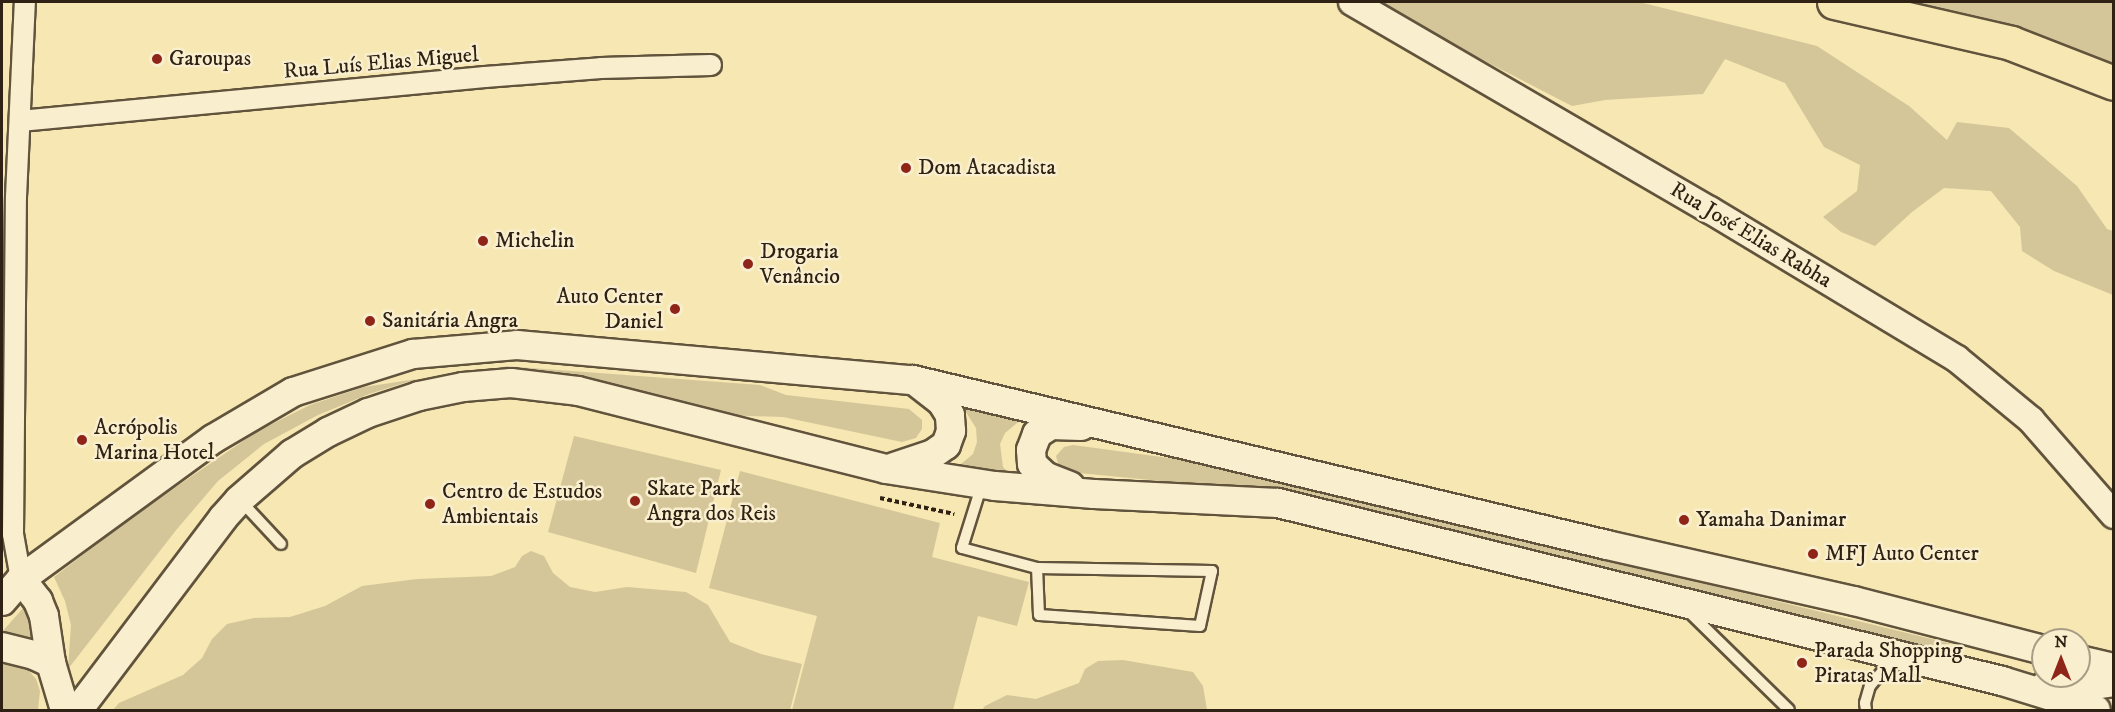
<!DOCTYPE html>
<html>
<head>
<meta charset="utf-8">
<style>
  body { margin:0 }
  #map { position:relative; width:2115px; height:712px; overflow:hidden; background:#f6e7b3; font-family:"IM FELL DW Pica",serif }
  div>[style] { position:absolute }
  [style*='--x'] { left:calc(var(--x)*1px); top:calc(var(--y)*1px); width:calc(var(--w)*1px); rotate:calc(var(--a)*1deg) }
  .green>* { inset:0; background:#d4c698 }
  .path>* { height:4px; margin-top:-2px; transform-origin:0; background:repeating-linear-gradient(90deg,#2f2214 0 4.5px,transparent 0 7.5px) }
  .roads { filter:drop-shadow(2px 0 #61533c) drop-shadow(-2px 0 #61533c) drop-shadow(0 2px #61533c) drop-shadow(0 -2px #61533c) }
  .service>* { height:10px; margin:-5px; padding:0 5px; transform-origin:5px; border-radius:5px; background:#f9efce }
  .minor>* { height:20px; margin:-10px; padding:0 10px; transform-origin:10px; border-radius:10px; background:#f9efce }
  .tertiary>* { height:26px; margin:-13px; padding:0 13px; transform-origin:13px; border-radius:13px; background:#f9efce }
  .secondary>* { height:28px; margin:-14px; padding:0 14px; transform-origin:14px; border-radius:14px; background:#f9efce }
  .trunk>* { height:33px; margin:-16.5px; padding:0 16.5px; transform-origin:16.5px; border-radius:16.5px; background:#f6e7b3 }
  .dots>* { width:16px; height:16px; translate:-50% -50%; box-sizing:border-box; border:3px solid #f9efce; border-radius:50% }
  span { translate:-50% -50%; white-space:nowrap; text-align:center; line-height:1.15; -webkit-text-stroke:5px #f9efce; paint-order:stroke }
  .poi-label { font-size:22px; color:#2f2214 }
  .left { translate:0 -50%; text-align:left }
  .right { translate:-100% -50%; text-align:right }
  .street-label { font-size:22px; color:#2f2214 }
  .frame { position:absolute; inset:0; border:3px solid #2f2214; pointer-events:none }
  .north { position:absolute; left:2031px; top:628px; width:60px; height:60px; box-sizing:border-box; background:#f9efce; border:2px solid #a89d84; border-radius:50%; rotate:0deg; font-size:16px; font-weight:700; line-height:24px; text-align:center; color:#2f2214 }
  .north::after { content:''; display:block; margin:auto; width:21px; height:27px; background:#8f2418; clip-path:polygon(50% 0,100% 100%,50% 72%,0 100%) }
</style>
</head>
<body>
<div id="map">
  <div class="green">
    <div style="clip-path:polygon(1371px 2px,1643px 3px,1817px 46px,1909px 106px,1947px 140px,1957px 122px,2009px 128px,2077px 186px,2107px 229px,2113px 231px,2113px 295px,2054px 271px,2022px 251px,2020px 227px,1991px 191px,1944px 188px,1912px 212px,1875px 246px,1841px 232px,1823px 217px,1857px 191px,1860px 165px,1824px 147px,1785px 83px,1725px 59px,1703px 94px,1605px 100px,1572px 106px)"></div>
    <div style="clip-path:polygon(1893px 2px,2113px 2px,2113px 75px)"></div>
    <div style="clip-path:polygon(506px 366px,760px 385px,786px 395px,909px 409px,922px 420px,922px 429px,916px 438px,902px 442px,783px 417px,720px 415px,494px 374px)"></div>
    <div style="clip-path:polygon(417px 379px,369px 394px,318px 415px,264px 444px,218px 481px,177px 529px,68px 669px,71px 625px,65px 601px,54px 577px,135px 515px,258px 431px,310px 405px,364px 387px)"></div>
    <div style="clip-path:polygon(962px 406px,1022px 419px,1005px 433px,1000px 444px,1003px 467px,1014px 478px,945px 467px,961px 464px,973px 454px,977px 442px,976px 428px)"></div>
    <div style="clip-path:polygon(574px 436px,721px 470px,696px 573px,548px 532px)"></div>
    <div style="clip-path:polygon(1073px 445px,1221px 465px,1952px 644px,1916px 646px,1283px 493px,1069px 472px,1059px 467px,1056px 456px,1064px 447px)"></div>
    <div style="clip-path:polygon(740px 471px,940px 523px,932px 557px,1029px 582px,1017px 626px,978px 616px,953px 710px,792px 710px,817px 616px,709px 588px)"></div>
    <div style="clip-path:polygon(531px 551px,544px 556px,553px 573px,570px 587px,595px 592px,627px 587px,686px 592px,708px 605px,730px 642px,761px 654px,802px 664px,790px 710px,113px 710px,119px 703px,183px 675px,202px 658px,212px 639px,227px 624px,254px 618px,290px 617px,325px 606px,362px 586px,417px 579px,491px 576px,515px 567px,522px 556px)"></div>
    <div style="clip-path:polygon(24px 607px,35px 640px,2px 632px)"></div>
    <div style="clip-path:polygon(1123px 660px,1193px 672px,1203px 686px,1207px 710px,982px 710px,985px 706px,1007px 695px,1036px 699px,1079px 683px,1085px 669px,1098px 661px)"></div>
    <div style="clip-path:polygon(8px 662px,28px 670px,36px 679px,40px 691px,38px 710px,2px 710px,2px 663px)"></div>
  </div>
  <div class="path">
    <div style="--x:880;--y:498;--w:76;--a:12.2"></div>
  </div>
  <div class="roads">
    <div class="service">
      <div style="--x:982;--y:484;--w:67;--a:107.4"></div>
      <div style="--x:962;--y:548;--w:78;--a:14.9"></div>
      <div style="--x:1037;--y:568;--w:175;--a:1"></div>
      <div style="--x:1212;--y:571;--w:56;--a:102.3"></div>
      <div style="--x:1200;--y:626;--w:161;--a:-176.1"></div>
      <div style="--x:1039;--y:615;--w:47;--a:-92.4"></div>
      <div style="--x:240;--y:500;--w:60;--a:47"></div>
      <div style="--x:1688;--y:611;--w:141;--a:44.4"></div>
      <div style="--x:1866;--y:710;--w:7;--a:-98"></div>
      <div style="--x:1865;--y:703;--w:18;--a:-74"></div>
      <div style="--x:1870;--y:686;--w:38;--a:-50"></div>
    </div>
    <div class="minor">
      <div style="--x:20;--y:121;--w:467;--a:-5.4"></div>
      <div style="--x:485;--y:77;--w:116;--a:-4.4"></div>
      <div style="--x:601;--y:68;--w:110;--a:-1.6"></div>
      <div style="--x:21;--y:579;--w:46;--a:-100.1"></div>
      <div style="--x:13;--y:534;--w:337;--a:-89.5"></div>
      <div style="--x:16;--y:197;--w:195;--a:-87.4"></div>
    </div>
    <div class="tertiary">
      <div style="--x:1352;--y:2;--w:414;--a:30.2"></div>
      <div style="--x:1710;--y:210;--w:288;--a:31.1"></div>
      <div style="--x:1957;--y:359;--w:96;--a:39.5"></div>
      <div style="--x:2031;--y:420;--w:126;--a:48.9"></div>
    </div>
    <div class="secondary">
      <div style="--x:894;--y:467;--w:41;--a:-18.4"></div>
      <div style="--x:933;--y:454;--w:16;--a:-35"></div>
      <div style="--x:946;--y:445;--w:15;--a:-70"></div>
      <div style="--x:951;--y:431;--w:16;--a:-94"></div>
      <div style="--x:950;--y:415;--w:15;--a:-122"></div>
      <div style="--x:942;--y:402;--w:31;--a:-142"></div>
      <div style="--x:1070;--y:486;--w:26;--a:-159"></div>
      <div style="--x:1046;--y:477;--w:19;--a:-137"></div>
      <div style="--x:1032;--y:464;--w:14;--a:-94"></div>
      <div style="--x:1031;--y:450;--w:17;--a:-69"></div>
      <div style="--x:1037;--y:434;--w:17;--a:-33"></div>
      <div style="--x:1051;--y:425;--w:30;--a:2"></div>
      <div style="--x:21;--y:579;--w:28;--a:52"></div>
      <div style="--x:38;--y:601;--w:16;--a:68"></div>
      <div style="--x:44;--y:616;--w:48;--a:81.5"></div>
      <div style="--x:2;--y:601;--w:29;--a:-49"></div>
      <div style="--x:21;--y:579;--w:238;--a:-36.1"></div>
      <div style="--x:213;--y:439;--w:93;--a:-30.4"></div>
      <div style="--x:293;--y:392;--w:126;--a:-17.6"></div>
      <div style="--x:413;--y:354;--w:104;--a:-4.9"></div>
      <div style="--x:517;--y:345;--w:398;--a:5.1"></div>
      <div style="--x:913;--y:380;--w:713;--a:13.37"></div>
      <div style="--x:1607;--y:545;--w:253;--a:12.8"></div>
      <div style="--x:1854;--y:601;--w:195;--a:14.5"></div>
      <div style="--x:2;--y:647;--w:33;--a:14"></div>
      <div style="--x:34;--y:655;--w:19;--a:25"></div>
      <div style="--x:51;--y:663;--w:49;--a:73.4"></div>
      <div style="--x:2079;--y:660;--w:36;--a:13"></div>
      <div style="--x:2046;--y:685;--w:27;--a:6"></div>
      <div style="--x:2073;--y:688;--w:41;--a:-8.3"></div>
      <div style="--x:78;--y:710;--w:241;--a:-52.9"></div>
      <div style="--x:223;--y:518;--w:24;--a:-48"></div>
      <div style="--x:239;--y:500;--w:70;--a:-41"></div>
      <div style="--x:292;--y:454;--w:42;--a:-31.4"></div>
      <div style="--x:328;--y:432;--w:44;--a:-25.4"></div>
      <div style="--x:368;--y:413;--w:54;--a:-18.4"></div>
      <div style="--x:419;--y:396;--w:45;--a:-11.6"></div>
      <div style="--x:463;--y:387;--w:48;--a:-4.8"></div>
      <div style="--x:511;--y:383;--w:67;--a:6.8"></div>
      <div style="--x:578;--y:391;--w:318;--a:14.2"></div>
      <div style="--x:886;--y:469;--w:110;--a:8.9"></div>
      <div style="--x:995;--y:486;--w:99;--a:4.6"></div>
      <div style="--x:1094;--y:494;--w:184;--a:2.8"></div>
      <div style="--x:1278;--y:503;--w:746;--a:13.81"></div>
      <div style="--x:2002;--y:681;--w:98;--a:17.1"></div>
    </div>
    <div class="trunk">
      <div style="--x:1834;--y:2;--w:182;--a:13"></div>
      <div style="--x:2011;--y:43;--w:110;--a:21.2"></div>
    </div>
  </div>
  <div class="dots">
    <div style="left:157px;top:59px;background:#8f2418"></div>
    <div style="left:906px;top:168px;background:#8f2418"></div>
    <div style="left:483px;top:241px;background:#8f2418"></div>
    <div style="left:748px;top:264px;background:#8f2418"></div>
    <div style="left:675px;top:309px;background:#8f2418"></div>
    <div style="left:370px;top:321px;background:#8f2418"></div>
    <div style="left:82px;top:440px;background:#8f2418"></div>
    <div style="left:635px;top:501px;background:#8f2418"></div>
    <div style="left:430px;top:504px;background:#8f2418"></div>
    <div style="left:1684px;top:520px;background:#8f2418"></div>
    <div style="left:1813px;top:554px;background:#8f2418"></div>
    <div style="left:1802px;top:663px;background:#8f2418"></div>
  </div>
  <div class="poi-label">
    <span class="left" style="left:169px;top:59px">Garoupas</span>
    <span class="left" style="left:918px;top:168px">Dom Atacadista</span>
    <span class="left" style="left:495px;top:241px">Michelin</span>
    <span class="left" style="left:760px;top:264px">Drogaria<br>Venâncio</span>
    <span class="right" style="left:663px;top:309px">Auto Center<br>Daniel</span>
    <span class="left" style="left:382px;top:321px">Sanitária Angra</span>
    <span class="left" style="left:94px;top:440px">Acrópolis<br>Marina Hotel</span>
    <span class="left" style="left:647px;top:501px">Skate Park<br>Angra dos Reis</span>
    <span class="left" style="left:442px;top:504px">Centro de Estudos<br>Ambientais</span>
    <span class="left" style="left:1696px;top:520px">Yamaha Danimar</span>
    <span class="left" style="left:1825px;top:554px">MFJ Auto Center</span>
    <span class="left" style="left:1814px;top:663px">Parada Shopping<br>Piratas Mall</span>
  </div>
  <div class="street-label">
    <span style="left:381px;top:63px;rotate:-5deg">Rua Luís Elias Miguel</span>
    <span style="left:1751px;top:235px;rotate:31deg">Rua José Elias Rabha</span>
  </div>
  <div class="frame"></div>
  <div class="north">N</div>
</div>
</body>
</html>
